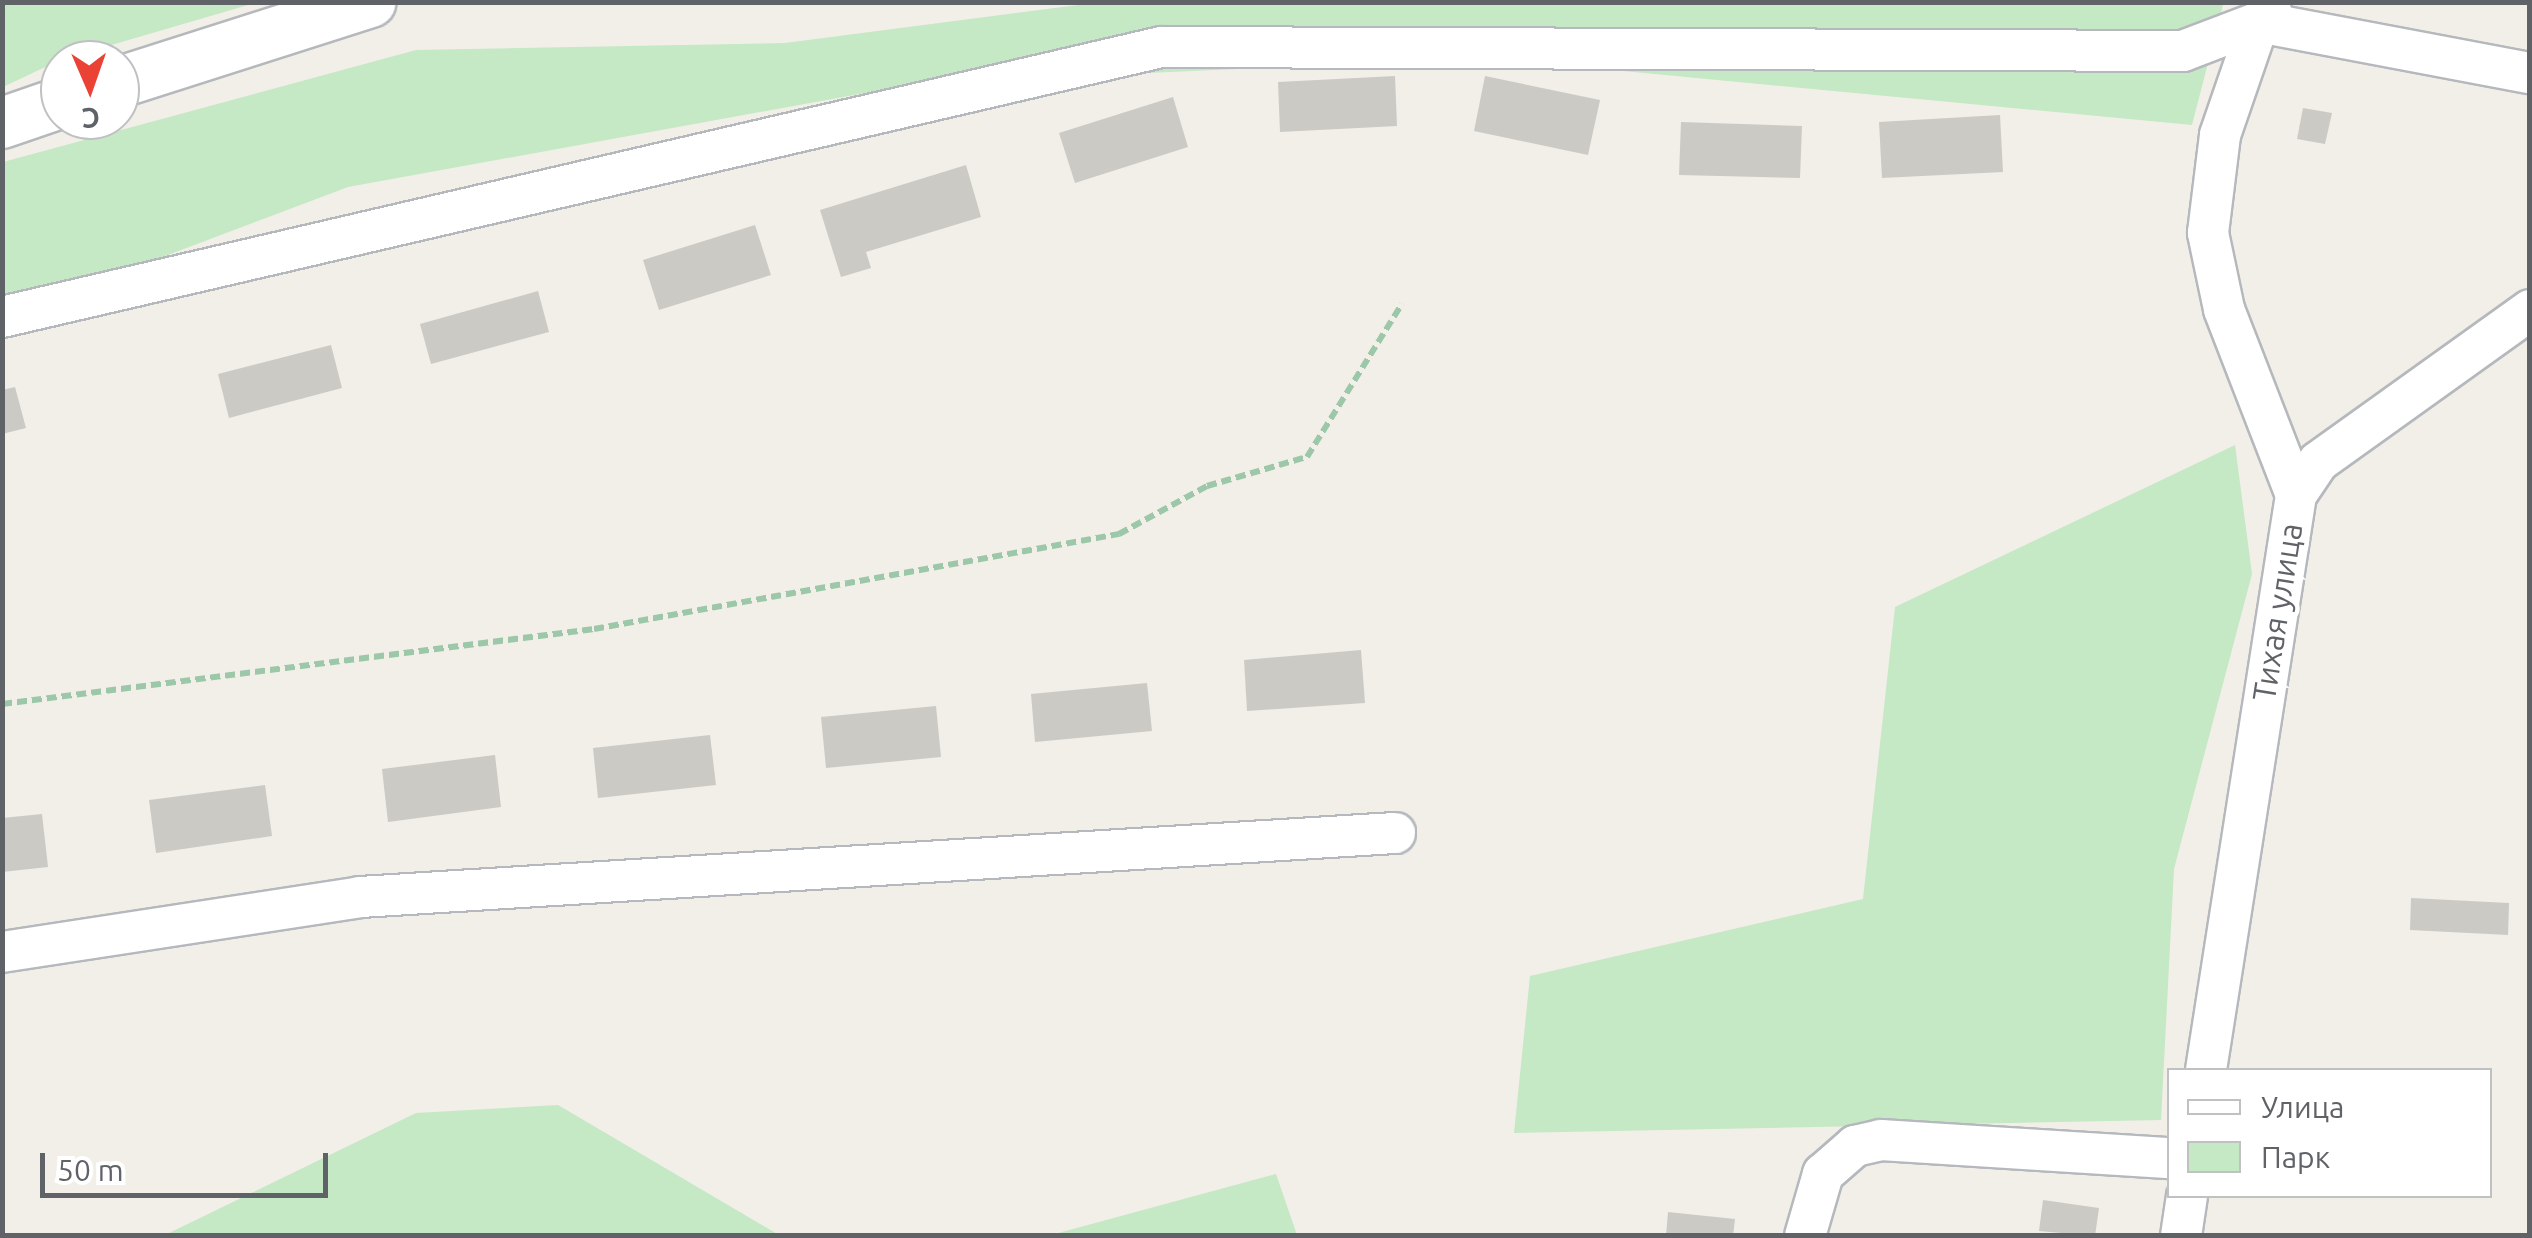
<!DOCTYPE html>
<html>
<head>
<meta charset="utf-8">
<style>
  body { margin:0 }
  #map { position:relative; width:2532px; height:1238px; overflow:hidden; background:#f1efe8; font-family:Ubuntu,sans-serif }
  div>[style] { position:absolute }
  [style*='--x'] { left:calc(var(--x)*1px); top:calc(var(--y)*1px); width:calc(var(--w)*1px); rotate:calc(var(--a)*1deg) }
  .green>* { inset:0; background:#c5e8c5 }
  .building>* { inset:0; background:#cccac5 }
  .path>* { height:6px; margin-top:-3px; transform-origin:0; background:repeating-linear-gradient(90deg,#9cc7a9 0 10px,transparent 0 15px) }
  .roads { filter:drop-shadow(2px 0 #b5b8bc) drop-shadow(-2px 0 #b5b8bc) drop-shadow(0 2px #b5b8bc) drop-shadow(0 -2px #b5b8bc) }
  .minor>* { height:40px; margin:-20px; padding:0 20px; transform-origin:20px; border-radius:20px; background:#fff }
  .tertiary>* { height:50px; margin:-25px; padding:0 25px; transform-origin:25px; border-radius:25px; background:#fff }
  span { translate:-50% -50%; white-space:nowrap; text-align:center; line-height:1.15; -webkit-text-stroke:9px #fff; paint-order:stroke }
  .street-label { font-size:32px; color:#5f6368 }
  .frame { position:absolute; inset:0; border:5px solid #5f6368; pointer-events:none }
  .legend { position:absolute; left:2167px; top:1068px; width:325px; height:130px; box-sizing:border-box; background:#fff; border:2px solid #bfc1c3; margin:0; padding:12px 18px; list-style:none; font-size:30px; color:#5f6368 }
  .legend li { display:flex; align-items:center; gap:20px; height:50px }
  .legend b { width:50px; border:2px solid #bfc1c3 }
  .north { position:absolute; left:40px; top:40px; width:100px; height:100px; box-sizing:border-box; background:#fff; border:2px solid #bfc1c3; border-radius:50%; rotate:178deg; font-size:28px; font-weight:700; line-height:40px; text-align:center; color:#5f6368 }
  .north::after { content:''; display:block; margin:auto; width:35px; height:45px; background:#ea4335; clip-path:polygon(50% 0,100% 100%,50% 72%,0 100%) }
  .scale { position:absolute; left:40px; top:1153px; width:288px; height:45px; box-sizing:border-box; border:5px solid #5f6368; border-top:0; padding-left:12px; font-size:30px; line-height:35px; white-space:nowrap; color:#5f6368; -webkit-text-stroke:8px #fff; paint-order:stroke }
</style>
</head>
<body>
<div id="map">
  <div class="green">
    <div style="clip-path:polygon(1101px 2px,2223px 5px,2192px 125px,1486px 58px,920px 83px,348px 187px,75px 290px,3px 297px,3px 162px,416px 50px,785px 43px)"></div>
    <div style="clip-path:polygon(2px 3px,3px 2px,255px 3px,60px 60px,3px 87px)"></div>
    <div style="clip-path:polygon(2235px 445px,2252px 574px,2174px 869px,2161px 1120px,1514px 1133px,1530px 976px,1863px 899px,1895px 607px)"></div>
    <div style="clip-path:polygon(558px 1105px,779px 1235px,165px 1235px,416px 1113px)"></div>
    <div style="clip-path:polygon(1276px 1174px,1297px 1235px,1051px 1235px)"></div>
  </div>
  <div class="building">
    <div style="clip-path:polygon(1395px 76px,1397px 126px,1280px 132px,1278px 82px)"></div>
    <div style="clip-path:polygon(1485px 76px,1600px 100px,1588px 155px,1474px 131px)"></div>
    <div style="clip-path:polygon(1173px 97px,1188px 147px,1075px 183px,1059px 133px)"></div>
    <div style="clip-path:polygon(2303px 108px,2332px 113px,2325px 144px,2297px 139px)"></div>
    <div style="clip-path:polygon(2000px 115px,2003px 172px,1882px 178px,1879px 122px)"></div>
    <div style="clip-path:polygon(1681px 122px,1802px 126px,1800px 178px,1679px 175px)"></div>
    <div style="clip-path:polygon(966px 165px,981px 217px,866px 252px,871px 268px,841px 277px,820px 210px)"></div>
    <div style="clip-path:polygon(755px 225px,771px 275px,659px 310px,643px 260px)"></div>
    <div style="clip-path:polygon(538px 291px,549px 332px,431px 364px,420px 324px)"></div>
    <div style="clip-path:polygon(331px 345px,342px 388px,229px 418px,218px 374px)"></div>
    <div style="clip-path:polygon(15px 387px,26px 428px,2px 434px,2px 390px)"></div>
    <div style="clip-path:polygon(1361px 650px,1365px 703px,1247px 711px,1244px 660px)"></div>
    <div style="clip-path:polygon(1147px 683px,1152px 731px,1035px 742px,1031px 694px)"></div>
    <div style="clip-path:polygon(936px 706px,941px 757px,826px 768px,821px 717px)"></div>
    <div style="clip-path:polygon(710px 735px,716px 785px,598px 798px,593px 748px)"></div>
    <div style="clip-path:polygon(495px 755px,501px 807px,388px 822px,382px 769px)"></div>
    <div style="clip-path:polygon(265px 785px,272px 836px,156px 853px,149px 800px)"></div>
    <div style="clip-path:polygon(42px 814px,48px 867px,2px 872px,2px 818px)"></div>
    <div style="clip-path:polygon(2411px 898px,2509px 903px,2508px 935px,2410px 930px)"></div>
    <div style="clip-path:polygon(2043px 1200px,2099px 1208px,2095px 1236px,2039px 1231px)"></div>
    <div style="clip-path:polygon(1668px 1212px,1735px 1219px,1733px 1236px,1666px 1236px)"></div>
  </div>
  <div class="path">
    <div style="--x:2;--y:704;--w:597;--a:-7.22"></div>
    <div style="--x:594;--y:629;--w:534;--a:-10.26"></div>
    <div style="--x:1119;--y:534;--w:100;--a:-28.6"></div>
    <div style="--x:1207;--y:486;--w:104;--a:-16.2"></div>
    <div style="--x:1307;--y:457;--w:180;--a:-58.2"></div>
  </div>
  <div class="roads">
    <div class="minor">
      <div style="--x:2;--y:317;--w:1190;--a:-13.11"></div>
      <div style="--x:1161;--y:47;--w:1022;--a:0.22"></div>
      <div style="--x:2183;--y:51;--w:81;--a:-20.9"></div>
      <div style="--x:2259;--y:22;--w:276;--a:10.7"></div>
      <div style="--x:2296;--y:495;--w:40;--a:-56"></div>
      <div style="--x:2318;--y:462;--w:261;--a:-35.6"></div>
      <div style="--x:2;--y:952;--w:362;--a:-8.7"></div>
      <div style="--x:360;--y:897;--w:1037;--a:-3.54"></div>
      <div style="--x:2206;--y:1070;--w:582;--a:-81.1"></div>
      <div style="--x:2296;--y:495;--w:199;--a:-111.2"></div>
      <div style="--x:2224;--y:309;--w:78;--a:-101.9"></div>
      <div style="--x:2208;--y:233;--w:99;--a:-83"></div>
      <div style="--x:2220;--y:135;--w:120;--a:-71"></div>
      <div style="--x:2259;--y:22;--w:16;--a:-40"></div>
      <div style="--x:1805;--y:1236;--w:65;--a:-73.8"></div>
      <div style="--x:1823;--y:1174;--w:43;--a:-41.2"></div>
      <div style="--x:1855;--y:1146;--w:27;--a:-13"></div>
      <div style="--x:1881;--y:1140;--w:290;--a:3.6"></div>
      <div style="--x:2181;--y:1236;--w:40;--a:-81.5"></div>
    </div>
    <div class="tertiary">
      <div style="--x:120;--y:82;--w:263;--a:-17.7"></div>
      <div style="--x:2;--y:123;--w:61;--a:-19"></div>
    </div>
  </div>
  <div class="street-label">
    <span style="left:2277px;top:612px;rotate:-81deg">Тихая улица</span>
  </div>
  <div class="frame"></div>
  <ul class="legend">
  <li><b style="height:12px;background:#fff"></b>Улица</li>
  <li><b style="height:28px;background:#c5e8c5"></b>Парк</li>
  </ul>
  <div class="north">С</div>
  <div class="scale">50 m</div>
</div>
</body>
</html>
